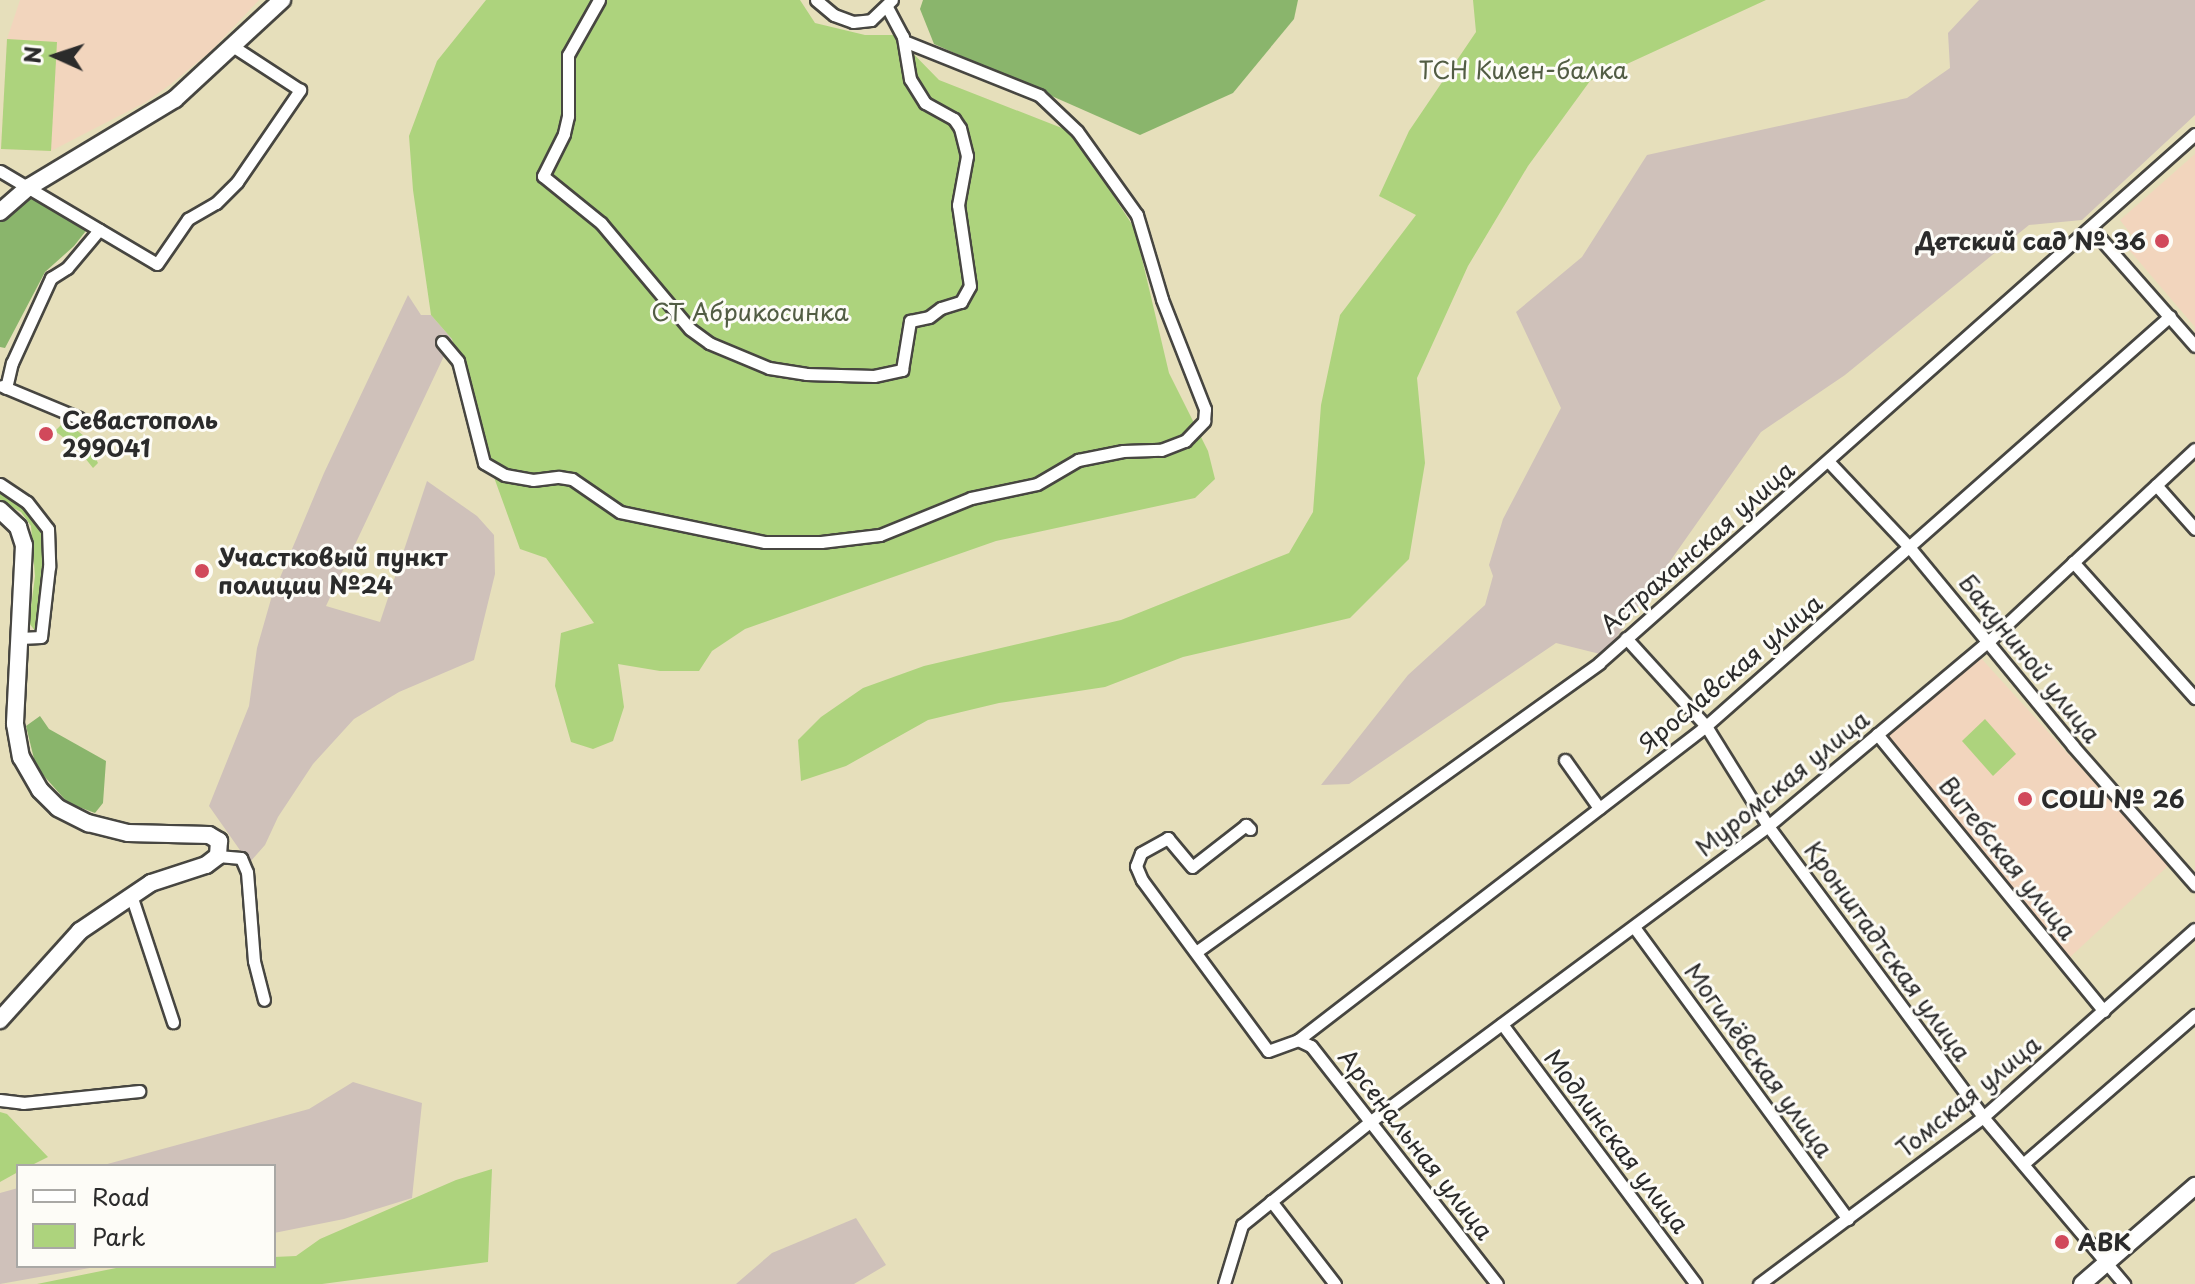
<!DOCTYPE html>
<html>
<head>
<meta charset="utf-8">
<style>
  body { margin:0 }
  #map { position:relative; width:2195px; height:1284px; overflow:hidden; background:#e6dfbb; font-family:"Playpen Sans",sans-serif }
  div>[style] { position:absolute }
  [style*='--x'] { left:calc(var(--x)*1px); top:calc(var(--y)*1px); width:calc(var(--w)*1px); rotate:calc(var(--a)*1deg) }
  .built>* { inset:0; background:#f2d5bd }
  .industrial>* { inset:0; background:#cfc1ba }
  .green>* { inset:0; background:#add37d }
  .forest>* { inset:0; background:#8ab56c }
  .roads { filter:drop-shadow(2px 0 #474641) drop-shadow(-2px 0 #474641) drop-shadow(0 2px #474641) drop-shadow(0 -2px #474641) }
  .minor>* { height:11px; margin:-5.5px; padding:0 5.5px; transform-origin:5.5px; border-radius:5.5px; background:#fff }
  .secondary>* { height:16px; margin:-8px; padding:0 8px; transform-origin:8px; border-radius:8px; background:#fff }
  .dots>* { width:22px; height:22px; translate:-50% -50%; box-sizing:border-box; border:4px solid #fdfcf7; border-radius:50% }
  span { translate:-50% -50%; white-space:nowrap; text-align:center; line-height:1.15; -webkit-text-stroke:6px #fdfcf7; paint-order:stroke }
  .park-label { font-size:24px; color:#525d44 }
  .poi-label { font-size:24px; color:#2b2b2b; font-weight:700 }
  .right { translate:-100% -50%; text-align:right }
  .left { translate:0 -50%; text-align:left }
  .street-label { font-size:24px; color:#2b2b2b }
  .legend { position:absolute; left:16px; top:1164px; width:260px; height:104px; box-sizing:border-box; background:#fdfcf7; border:2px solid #a9a8a5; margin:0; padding:10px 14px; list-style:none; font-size:24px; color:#2b2b2b }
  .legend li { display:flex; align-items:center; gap:16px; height:40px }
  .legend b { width:40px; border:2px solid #a9a8a5 }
  .north { position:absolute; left:16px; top:16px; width:80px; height:80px; -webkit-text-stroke:6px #fdfcf7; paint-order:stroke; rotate:273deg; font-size:22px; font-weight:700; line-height:32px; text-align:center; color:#2b2b2b }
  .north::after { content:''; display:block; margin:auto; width:28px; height:36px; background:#2b2b2b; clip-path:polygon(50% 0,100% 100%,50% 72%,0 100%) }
</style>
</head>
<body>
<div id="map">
  <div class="built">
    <div style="clip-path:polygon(20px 0,259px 0,211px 51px,171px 84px,146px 102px,51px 151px,1px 149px,7px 39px)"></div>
    <div style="clip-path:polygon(2195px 154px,2195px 327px,2125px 245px,2133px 237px,2120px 220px)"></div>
    <div style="clip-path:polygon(1980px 657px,2169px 865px,2068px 959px,1887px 734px)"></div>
  </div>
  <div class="industrial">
    <div style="clip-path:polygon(1979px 0,2195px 0,2195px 115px,2082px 220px,2029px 225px,1845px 375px,1761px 432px,1604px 655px,1556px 643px,1349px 784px,1321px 785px,1408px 675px,1485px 605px,1493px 576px,1489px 565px,1503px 519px,1561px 408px,1516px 312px,1582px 257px,1647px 155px,1907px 98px,1950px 68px,1948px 33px)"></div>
    <div style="clip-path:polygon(408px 295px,421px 315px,431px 315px,452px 339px,326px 606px,380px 622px,427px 481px,477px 516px,494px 535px,495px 574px,474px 660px,399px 692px,354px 719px,313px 764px,278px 817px,265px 845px,249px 863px,209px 806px,249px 706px,257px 648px,271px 599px,324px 473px)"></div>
    <div style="clip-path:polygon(353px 1082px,422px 1103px,412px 1198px,344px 1219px,274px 1233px,274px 1166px,100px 1166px,309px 1109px)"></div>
    <div style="clip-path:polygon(18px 1188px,18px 1266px,101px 1266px,0 1284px,0 1193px)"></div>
    <div style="clip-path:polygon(856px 1218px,886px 1265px,854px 1284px,736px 1284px,772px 1253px)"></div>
  </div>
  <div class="green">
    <div style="clip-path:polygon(486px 0,800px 0,815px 23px,865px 35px,895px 35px,939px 80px,1072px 132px,1135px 229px,1169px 373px,1208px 451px,1215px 479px,1195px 498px,996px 541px,745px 629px,712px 651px,699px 671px,660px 671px,618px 664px,624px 707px,613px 741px,593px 749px,571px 742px,555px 686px,561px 633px,594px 623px,546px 558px,520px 549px,466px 400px,452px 339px,431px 315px,413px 190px,409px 136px,437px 61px)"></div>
    <div style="clip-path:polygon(1473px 0,1766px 0,1590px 81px,1528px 166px,1468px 266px,1417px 378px,1425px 463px,1409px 559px,1350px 618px,1183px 657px,1105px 687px,999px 703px,928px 720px,846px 766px,801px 781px,798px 740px,821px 717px,863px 688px,924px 666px,1121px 620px,1289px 553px,1313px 512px,1321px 405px,1340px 315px,1416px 215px,1379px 196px,1409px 131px,1476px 32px)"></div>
    <div style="clip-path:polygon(7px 39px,57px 42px,51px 151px,1px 149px)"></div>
    <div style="clip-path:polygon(65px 421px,84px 436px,98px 463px,93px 468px,77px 448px,55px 431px)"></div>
    <div style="clip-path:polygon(0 488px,29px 508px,45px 533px,36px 632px,29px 623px,35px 576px,31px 526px,21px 512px,0 501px)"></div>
    <div style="clip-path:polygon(1985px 719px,2016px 754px,1993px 776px,1962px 741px)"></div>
    <div style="clip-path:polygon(0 1112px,7px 1114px,48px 1157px,30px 1166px,18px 1166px,18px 1172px,0 1182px)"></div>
    <div style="clip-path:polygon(492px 1169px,488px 1262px,322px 1284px,37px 1284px,126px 1266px,274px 1266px,274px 1257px,296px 1256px,320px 1239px,456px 1180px)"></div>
  </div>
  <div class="forest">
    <div style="clip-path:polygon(923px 0,1298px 0,1294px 19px,1233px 93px,1140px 135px,934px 44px,920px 9px)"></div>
    <div style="clip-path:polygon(36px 195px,89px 227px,74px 246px,45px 272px,5px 348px,0 347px,0 219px,20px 199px)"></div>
    <div style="clip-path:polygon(40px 716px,49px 729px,106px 761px,103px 803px,95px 813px,68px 803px,36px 767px,26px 726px)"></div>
  </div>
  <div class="roads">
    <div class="minor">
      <div style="--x:599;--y:0;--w:63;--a:119.4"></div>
      <div style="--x:568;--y:55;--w:61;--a:90"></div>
      <div style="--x:568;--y:116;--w:18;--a:103"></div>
      <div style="--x:564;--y:134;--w:47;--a:116.6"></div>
      <div style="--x:543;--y:176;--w:75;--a:39"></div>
      <div style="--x:601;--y:223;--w:138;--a:50"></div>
      <div style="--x:690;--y:329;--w:24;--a:36"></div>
      <div style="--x:709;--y:343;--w:65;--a:22.6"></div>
      <div style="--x:769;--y:368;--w:37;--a:9"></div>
      <div style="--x:806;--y:374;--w:68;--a:1.7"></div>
      <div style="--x:874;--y:376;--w:29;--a:-12"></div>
      <div style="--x:902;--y:370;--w:50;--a:-80.7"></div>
      <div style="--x:910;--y:321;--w:19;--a:-12"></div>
      <div style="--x:929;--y:317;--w:15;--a:-37"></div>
      <div style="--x:941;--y:308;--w:21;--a:-17"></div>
      <div style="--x:961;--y:302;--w:18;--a:-61"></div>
      <div style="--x:970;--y:286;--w:82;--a:-98.4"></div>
      <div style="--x:958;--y:205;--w:50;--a:-79.6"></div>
      <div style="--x:967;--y:156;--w:29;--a:-104"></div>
      <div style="--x:960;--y:128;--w:11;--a:-124"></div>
      <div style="--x:954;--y:119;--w:33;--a:-151"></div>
      <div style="--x:925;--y:103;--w:28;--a:-122"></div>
      <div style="--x:910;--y:79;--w:43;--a:-99.5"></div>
      <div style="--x:903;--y:37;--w:34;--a:-118"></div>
      <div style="--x:816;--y:0;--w:23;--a:40"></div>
      <div style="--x:834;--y:15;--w:20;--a:20"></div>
      <div style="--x:853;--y:22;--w:18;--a:-6"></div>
      <div style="--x:871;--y:20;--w:29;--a:-44"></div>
      <div style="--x:0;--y:171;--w:182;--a:30.6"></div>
      <div style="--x:157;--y:264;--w:55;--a:-55.4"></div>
      <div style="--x:188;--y:219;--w:32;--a:-30"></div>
      <div style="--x:216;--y:203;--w:30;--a:-45"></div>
      <div style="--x:237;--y:182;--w:112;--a:-55.6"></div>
      <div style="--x:300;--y:90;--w:79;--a:-146.9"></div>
      <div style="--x:2091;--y:228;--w:157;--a:48.6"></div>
      <div style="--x:442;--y:342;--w:25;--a:50"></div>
      <div style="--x:458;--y:361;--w:105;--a:75.7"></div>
      <div style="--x:484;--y:463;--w:24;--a:30"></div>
      <div style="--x:505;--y:475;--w:28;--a:10"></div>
      <div style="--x:533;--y:480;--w:26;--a:-7"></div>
      <div style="--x:559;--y:477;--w:13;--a:9"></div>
      <div style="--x:572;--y:479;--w:58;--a:34.5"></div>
      <div style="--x:620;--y:512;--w:148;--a:11.7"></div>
      <div style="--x:765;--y:542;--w:56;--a:0"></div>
      <div style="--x:821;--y:542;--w:59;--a:-6.8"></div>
      <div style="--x:880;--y:535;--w:98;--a:-22.1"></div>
      <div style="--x:971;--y:498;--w:67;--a:-12"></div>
      <div style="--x:1037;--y:484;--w:48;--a:-30.3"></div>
      <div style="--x:1078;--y:460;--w:46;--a:-11.3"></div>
      <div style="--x:1123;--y:451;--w:38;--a:-2"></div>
      <div style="--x:1161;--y:450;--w:26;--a:-21"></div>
      <div style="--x:1185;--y:441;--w:28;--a:-46"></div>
      <div style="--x:1204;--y:421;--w:12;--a:-85"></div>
      <div style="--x:1205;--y:409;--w:118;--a:-111.4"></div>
      <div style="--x:1162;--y:299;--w:88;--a:-106.6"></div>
      <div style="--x:1137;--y:215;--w:103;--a:-125.5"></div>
      <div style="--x:1077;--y:131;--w:52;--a:-136.5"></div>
      <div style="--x:1039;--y:95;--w:145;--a:-158.2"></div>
      <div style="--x:2;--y:386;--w:83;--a:22.6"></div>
      <div style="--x:6;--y:388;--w:26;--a:-77"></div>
      <div style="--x:12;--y:363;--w:94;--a:-65.4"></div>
      <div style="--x:51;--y:278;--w:19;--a:-32"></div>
      <div style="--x:67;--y:268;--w:50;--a:-49.9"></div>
      <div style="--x:1828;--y:461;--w:120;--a:46.7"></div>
      <div style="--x:1910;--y:548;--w:256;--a:50.5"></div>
      <div style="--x:2073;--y:746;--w:185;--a:48.7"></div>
      <div style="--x:0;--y:484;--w:32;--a:34"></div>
      <div style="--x:27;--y:502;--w:34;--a:52"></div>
      <div style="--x:48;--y:529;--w:38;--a:88"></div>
      <div style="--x:49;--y:567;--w:70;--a:96.5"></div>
      <div style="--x:41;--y:637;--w:21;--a:177"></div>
      <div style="--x:2156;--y:485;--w:59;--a:48.4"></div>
      <div style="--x:2073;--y:562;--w:183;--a:48.1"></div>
      <div style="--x:1626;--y:638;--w:119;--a:47.7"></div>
      <div style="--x:1706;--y:726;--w:118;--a:58.2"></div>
      <div style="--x:1768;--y:826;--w:362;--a:53.5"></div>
      <div style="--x:1983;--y:1117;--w:219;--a:49.8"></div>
      <div style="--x:1877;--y:734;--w:358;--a:50.7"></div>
      <div style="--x:1565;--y:760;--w:59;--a:54.7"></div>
      <div style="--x:1250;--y:829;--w:6;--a:-135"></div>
      <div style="--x:1246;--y:825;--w:68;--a:142.1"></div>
      <div style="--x:1192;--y:867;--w:38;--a:-130"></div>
      <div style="--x:1168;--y:838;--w:31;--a:151"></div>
      <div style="--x:1141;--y:853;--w:14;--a:111"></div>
      <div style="--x:1136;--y:866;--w:15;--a:67"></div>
      <div style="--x:1142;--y:880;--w:212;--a:53.6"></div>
      <div style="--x:1268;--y:1051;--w:32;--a:-20"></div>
      <div style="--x:1298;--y:1040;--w:14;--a:25"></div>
      <div style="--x:1311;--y:1046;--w:302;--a:52"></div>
      <div style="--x:218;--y:856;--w:23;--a:5"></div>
      <div style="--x:241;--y:858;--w:15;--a:67"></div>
      <div style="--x:247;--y:872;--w:89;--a:85.5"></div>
      <div style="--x:254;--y:961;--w:40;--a:75.6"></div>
      <div style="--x:131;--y:895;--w:134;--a:71.7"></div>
      <div style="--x:1634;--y:927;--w:362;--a:53.8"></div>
      <div style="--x:1196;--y:952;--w:496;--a:-35.6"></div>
      <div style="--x:1599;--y:663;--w:797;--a:-41.59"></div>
      <div style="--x:1502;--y:1024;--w:324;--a:53.3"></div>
      <div style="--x:1298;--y:1040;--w:515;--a:-37.58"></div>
      <div style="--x:1706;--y:726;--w:619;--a:-41.46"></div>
      <div style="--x:0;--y:1100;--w:23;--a:7"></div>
      <div style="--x:23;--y:1103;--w:117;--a:-5.9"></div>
      <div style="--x:2023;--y:1164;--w:228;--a:-40.9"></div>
      <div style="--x:1271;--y:1201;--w:105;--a:52.4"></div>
      <div style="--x:1224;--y:1284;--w:62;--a:-73"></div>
      <div style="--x:1242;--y:1225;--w:166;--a:-38.9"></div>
      <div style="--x:1371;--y:1121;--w:495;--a:-36.6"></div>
      <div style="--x:1768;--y:826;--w:290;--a:-40"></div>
      <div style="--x:1990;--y:640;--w:280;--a:-43"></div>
      <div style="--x:1759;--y:1284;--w:279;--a:-36.7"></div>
      <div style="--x:1983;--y:1117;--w:283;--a:-41.6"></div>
    </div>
    <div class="secondary">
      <div style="--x:0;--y:212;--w:38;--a:-41"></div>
      <div style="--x:29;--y:187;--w:170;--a:-31.1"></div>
      <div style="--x:175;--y:99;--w:146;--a:-42.8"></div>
      <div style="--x:0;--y:510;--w:25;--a:43"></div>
      <div style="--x:18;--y:527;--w:19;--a:72"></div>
      <div style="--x:24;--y:545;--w:179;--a:92.9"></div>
      <div style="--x:15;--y:724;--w:34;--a:80"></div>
      <div style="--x:21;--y:757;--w:38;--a:60"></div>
      <div style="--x:40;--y:790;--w:25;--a:45"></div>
      <div style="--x:58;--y:808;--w:34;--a:27"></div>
      <div style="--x:88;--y:823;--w:41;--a:14"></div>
      <div style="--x:128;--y:833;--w:81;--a:1.4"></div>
      <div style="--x:209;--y:835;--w:12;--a:31"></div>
      <div style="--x:219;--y:841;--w:15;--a:94"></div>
      <div style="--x:218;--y:856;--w:15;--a:143"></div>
      <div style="--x:206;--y:865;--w:58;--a:161.9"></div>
      <div style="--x:151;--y:883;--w:86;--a:145.9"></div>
      <div style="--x:80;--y:931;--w:120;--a:132"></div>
      <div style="--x:2082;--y:1284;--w:150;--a:-40.9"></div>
    </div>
  </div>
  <div class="dots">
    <div style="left:2162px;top:241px;background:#d1495b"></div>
    <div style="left:46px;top:434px;background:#d1495b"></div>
    <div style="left:202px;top:571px;background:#d1495b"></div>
    <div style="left:2025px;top:799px;background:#d1495b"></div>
    <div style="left:2062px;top:1242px;background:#d1495b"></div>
  </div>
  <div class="park-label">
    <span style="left:1523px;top:70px">ТСН Килен-балка</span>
    <span style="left:750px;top:312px">СТ Абрикосинка</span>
  </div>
  <div class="poi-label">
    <span class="right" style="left:2146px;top:241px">Детский сад № 36</span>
    <span class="left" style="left:62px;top:434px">Севастополь<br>299041</span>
    <span class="left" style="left:218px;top:571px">Участковый пункт<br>полиции №24</span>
    <span class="left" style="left:2041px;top:799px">СОШ № 26</span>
    <span class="left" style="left:2078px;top:1242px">АВК</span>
  </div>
  <div class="street-label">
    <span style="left:1697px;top:547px;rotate:-41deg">Астраханская улица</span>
    <span style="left:2030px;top:658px;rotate:51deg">Бакуниной улица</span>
    <span style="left:1730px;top:673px;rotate:-40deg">Ярославская улица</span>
    <span style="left:1782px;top:783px;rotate:-39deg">Муромская улица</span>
    <span style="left:2008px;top:858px;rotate:51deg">Витебская улица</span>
    <span style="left:1888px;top:951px;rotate:54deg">Кронштадтская улица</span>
    <span style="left:1759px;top:1060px;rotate:54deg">Могилёвская улица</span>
    <span style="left:1968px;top:1096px;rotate:-39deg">Томская улица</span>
    <span style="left:1617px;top:1141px;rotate:53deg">Модлинская улица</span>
    <span style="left:1416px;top:1144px;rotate:52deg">Арсенальная улица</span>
  </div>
  <ul class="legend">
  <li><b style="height:10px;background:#fff"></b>Road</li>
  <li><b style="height:22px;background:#add37d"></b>Park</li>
  </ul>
  <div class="north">N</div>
</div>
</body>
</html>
